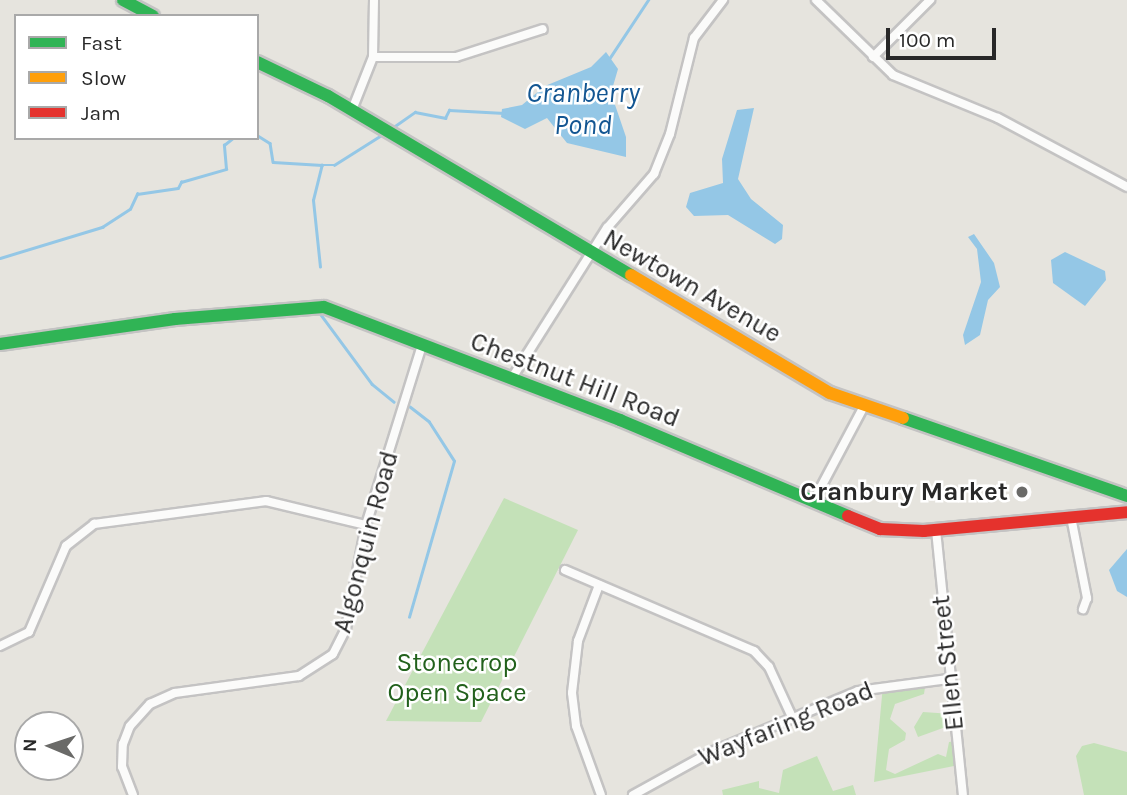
<!DOCTYPE html>
<html>
<head>
<meta charset="utf-8">
<style>
  body { margin:0 }
  #map { position:relative; width:1127px; height:795px; overflow:hidden; background:#e6e4de; font-family:Karla,sans-serif }
  div>[style] { position:absolute }
  [style*='--x'] { left:calc(var(--x)*1px); top:calc(var(--y)*1px); width:calc(var(--w)*1px); rotate:calc(var(--a)*1deg) }
  .green>* { inset:0; background:#c4e1b8 }
  .water>* { inset:0; background:#94c7e6 }
  .stream>* { height:2.5px; margin:-1.25px; padding:0 1.25px; transform-origin:1.25px; border-radius:1.25px; background:#94c7e6 }
  .roads { filter:drop-shadow(2px 0 #c4c3c3) drop-shadow(-2px 0 #c4c3c3) drop-shadow(0 2px #c4c3c3) drop-shadow(0 -2px #c4c3c3) }
  .street>* { height:8px; margin:-4px; padding:0 4px; transform-origin:4px; border-radius:4px; background:#fbfbfa }
  .fast>* { height:12px; margin:-6px; padding:0 6px; transform-origin:6px; border-radius:6px; background:#30b455 }
  .slow>* { height:12px; margin:-6px; padding:0 6px; transform-origin:6px; border-radius:6px; background:#ff9f0a }
  .jam>* { height:12px; margin:-6px; padding:0 6px; transform-origin:6px; border-radius:6px; background:#e5322d }
  .dots>* { width:19px; height:19px; translate:-50% -50%; box-sizing:border-box; border:4px solid #fff; border-radius:50% }
  span { translate:-50% -50%; white-space:nowrap; text-align:center; line-height:1.15; -webkit-text-stroke:5px #fff; paint-order:stroke }
  .street-label { font-size:26px; color:#282828 }
  .poi-label { font-size:26px; color:#282828; font-weight:700 }
  .right { translate:-100% -50%; text-align:right }
  .park-label { font-size:26px; color:#22611c }
  .water-label { font-size:28px; color:#135692; font-style:italic }
  .legend { position:absolute; left:14px; top:14px; width:245px; height:126px; box-sizing:border-box; background:#fff; border:2px solid #a9a9a9; margin:0; padding:9px 12px; list-style:none; font-size:21px; color:#282828 }
  .legend li { display:flex; align-items:center; gap:14px; height:35px }
  .legend b { width:35px; border:2px solid #a9a9a9 }
  .north { position:absolute; left:14px; top:711px; width:70px; height:70px; box-sizing:border-box; background:#fff; border:2px solid #a9a9a9; border-radius:50%; rotate:272deg; font-size:19px; font-weight:700; line-height:28px; text-align:center; color:#282828 }
  .north::after { content:''; display:block; margin:auto; width:24px; height:32px; background:#6a6a68; clip-path:polygon(50% 0,100% 100%,50% 72%,0 100%) }
  .scale { position:absolute; left:886px; top:28px; width:110px; height:32px; box-sizing:border-box; border:4px solid #282828; border-top:0; padding-left:9px; font-size:21px; line-height:24px; white-space:nowrap; color:#282828; -webkit-text-stroke:5px #fff; paint-order:stroke }
</style>
</head>
<body>
<div id="map">
  <div class="green">
    <div style="clip-path:polygon(504px 498px,578px 530px,481px 722px,386px 721px)"></div>
    <div style="clip-path:polygon(926px 680px,924px 694px,895px 704px,890px 719px,906px 733px,905px 740px,889px 749px,886px 770px,895px 774px,938px 754px,946px 757px,949px 742px,956px 741px,959px 765px,874px 782px,883px 685px)"></div>
    <div style="clip-path:polygon(923px 712px,952px 714px,954px 724px,918px 737px,914px 727px)"></div>
    <div style="clip-path:polygon(1094px 743px,1127px 752px,1127px 795px,1084px 795px,1076px 756px,1082px 746px)"></div>
    <div style="clip-path:polygon(817px 756px,833px 791px,853px 785px,856px 795px,723px 795px,722px 790px,759px 781px,759px 788px,779px 793px,783px 770px)"></div>
  </div>
  <div class="water">
    <div style="clip-path:polygon(606px 52px,618px 69px,611px 93px,626px 137px,626px 157px,567px 143px,547px 118px,525px 129px,501px 117px,502px 109px,522px 105px,545px 86px,591px 67px)"></div>
    <div style="clip-path:polygon(754px 108px,738px 179px,751px 199px,783px 225px,782px 239px,775px 244px,728px 215px,694px 216px,686px 207px,690px 193px,723px 183px,722px 159px,737px 110px)"></div>
    <div style="clip-path:polygon(974px 234px,994px 263px,1000px 287px,988px 300px,980px 335px,965px 345px,963px 335px,981px 282px,977px 249px,968px 237px)"></div>
    <div style="clip-path:polygon(1065px 252px,1105px 271px,1106px 280px,1085px 306px,1053px 283px,1051px 260px)"></div>
    <div style="clip-path:polygon(1127px 549px,1127px 597px,1117px 591px,1109px 570px)"></div>
  </div>
  <div class="stream">
    <div style="--x:609;--y:59;--w:71;--a:-56.5"></div>
    <div style="--x:392;--y:128;--w:28;--a:-35"></div>
    <div style="--x:415;--y:112;--w:31;--a:11"></div>
    <div style="--x:445;--y:118;--w:9;--a:-63"></div>
    <div style="--x:449;--y:110;--w:55;--a:3.1"></div>
    <div style="--x:257;--y:135;--w:15;--a:32"></div>
    <div style="--x:270;--y:143;--w:19;--a:81"></div>
    <div style="--x:273;--y:162;--w:49;--a:3.5"></div>
    <div style="--x:322;--y:165;--w:12;--a:0"></div>
    <div style="--x:334;--y:165;--w:58;--a:-32.3"></div>
    <div style="--x:0;--y:258;--w:107;--a:-16.9"></div>
    <div style="--x:102;--y:227;--w:33;--a:-33"></div>
    <div style="--x:130;--y:209;--w:17;--a:-65"></div>
    <div style="--x:137;--y:194;--w:41;--a:-8.3"></div>
    <div style="--x:178;--y:188;--w:7;--a:-63"></div>
    <div style="--x:181;--y:182;--w:47;--a:-16.1"></div>
    <div style="--x:226;--y:169;--w:24;--a:-95"></div>
    <div style="--x:224;--y:145;--w:11;--a:-38"></div>
    <div style="--x:320;--y:267;--w:67;--a:-96"></div>
    <div style="--x:313;--y:200;--w:36;--a:-76"></div>
    <div style="--x:319;--y:312;--w:89;--a:53.6"></div>
    <div style="--x:372;--y:384;--w:28;--a:39"></div>
    <div style="--x:409;--y:617;--w:162;--a:-73.9"></div>
    <div style="--x:454;--y:461;--w:46;--a:-122.7"></div>
    <div style="--x:429;--y:422;--w:24;--a:-142"></div>
  </div>
  <div class="roads">
    <div class="street">
      <div style="--x:816;--y:0;--w:107;--a:44.2"></div>
      <div style="--x:893;--y:75;--w:113;--a:22.3"></div>
      <div style="--x:998;--y:118;--w:146;--a:28.1"></div>
      <div style="--x:373;--y:57;--w:83;--a:0"></div>
      <div style="--x:456;--y:57;--w:91;--a:-17.8"></div>
      <div style="--x:873;--y:57;--w:81;--a:-45"></div>
      <div style="--x:352;--y:110;--w:57;--a:-68.4"></div>
      <div style="--x:373;--y:57;--w:57;--a:-89"></div>
      <div style="--x:512;--y:378;--w:178;--a:-57.7"></div>
      <div style="--x:607;--y:228;--w:72;--a:-49"></div>
      <div style="--x:654;--y:174;--w:43;--a:-68.2"></div>
      <div style="--x:670;--y:134;--w:99;--a:-76"></div>
      <div style="--x:694;--y:38;--w:48;--a:-52.7"></div>
      <div style="--x:813;--y:502;--w:106;--a:-62"></div>
      <div style="--x:1071;--y:517;--w:83;--a:78.8"></div>
      <div style="--x:1087;--y:598;--w:12;--a:110"></div>
      <div style="--x:936;--y:530;--w:266;--a:84.2"></div>
      <div style="--x:565;--y:570;--w:206;--a:23.2"></div>
      <div style="--x:754;--y:651;--w:22;--a:47"></div>
      <div style="--x:769;--y:667;--w:55;--a:65.3"></div>
      <div style="--x:599;--y:585;--w:60;--a:110.6"></div>
      <div style="--x:578;--y:641;--w:52;--a:96.6"></div>
      <div style="--x:572;--y:693;--w:33;--a:83"></div>
      <div style="--x:576;--y:726;--w:73;--a:70.1"></div>
      <div style="--x:0;--y:646;--w:32;--a:-26"></div>
      <div style="--x:29;--y:632;--w:94;--a:-66.7"></div>
      <div style="--x:66;--y:546;--w:36;--a:-38"></div>
      <div style="--x:94;--y:524;--w:174;--a:-7.6"></div>
      <div style="--x:266;--y:501;--w:103;--a:13.5"></div>
      <div style="--x:133;--y:795;--w:30;--a:-111"></div>
      <div style="--x:122;--y:767;--w:23;--a:-88"></div>
      <div style="--x:123;--y:744;--w:19;--a:-69"></div>
      <div style="--x:130;--y:726;--w:30;--a:-48"></div>
      <div style="--x:150;--y:704;--w:27;--a:-24"></div>
      <div style="--x:175;--y:693;--w:125;--a:-7.8"></div>
      <div style="--x:299;--y:676;--w:40;--a:-32.9"></div>
      <div style="--x:333;--y:654;--w:29;--a:-63"></div>
      <div style="--x:346;--y:628;--w:105;--a:-79"></div>
      <div style="--x:366;--y:525;--w:189;--a:-72.7"></div>
      <div style="--x:633;--y:795;--w:87;--a:-28.9"></div>
      <div style="--x:709;--y:753;--w:161;--a:-22.6"></div>
      <div style="--x:858;--y:691;--w:91;--a:-7.6"></div>
    </div>
    <div class="fast">
      <div style="--x:123;--y:0;--w:34;--a:28"></div>
      <div style="--x:257;--y:62;--w:79;--a:25.6"></div>
      <div style="--x:328;--y:96;--w:352;--a:30.6"></div>
      <div style="--x:0;--y:344;--w:177;--a:-8.1"></div>
      <div style="--x:175;--y:319;--w:149;--a:-4.6"></div>
      <div style="--x:324;--y:307;--w:317;--a:20.9"></div>
      <div style="--x:620;--y:420;--w:247;--a:22.8"></div>
      <div style="--x:903;--y:418;--w:237;--a:19.2"></div>
    </div>
    <div class="slow">
      <div style="--x:631;--y:275;--w:231;--a:30.7"></div>
      <div style="--x:830;--y:393;--w:77;--a:18.9"></div>
    </div>
    <div class="jam">
      <div style="--x:848;--y:516;--w:35;--a:22"></div>
      <div style="--x:880;--y:529;--w:44;--a:2.6"></div>
      <div style="--x:924;--y:531;--w:204;--a:-5.3"></div>
    </div>
  </div>
  <div class="dots">
    <div style="left:1022px;top:492px;background:#6a6a68"></div>
  </div>
  <div class="street-label">
    <span style="left:692px;top:286px;rotate:30deg">Newtown Avenue</span>
    <span style="left:575px;top:380px;rotate:21deg">Chestnut Hill Road</span>
    <span style="left:366px;top:542px;rotate:-75deg">Algonquin Road</span>
    <span style="left:948px;top:663px;rotate:-96deg">Ellen Street</span>
    <span style="left:786px;top:724px;rotate:-22deg">Wayfaring Road</span>
  </div>
  <div class="poi-label">
    <span class="right" style="left:1008px;top:492px">Cranbury Market</span>
  </div>
  <div class="park-label">
    <span style="left:457px;top:678px">Stonecrop<br>Open Space</span>
  </div>
  <div class="water-label">
    <span style="left:583px;top:109px">Cranberry<br>Pond</span>
  </div>
  <ul class="legend">
  <li><b style="height:9px;background:#30b455"></b>Fast</li>
  <li><b style="height:9px;background:#ff9f0a"></b>Slow</li>
  <li><b style="height:9px;background:#e5322d"></b>Jam</li>
  </ul>
  <div class="north">N</div>
  <div class="scale">100 m</div>
</div>
</body>
</html>
